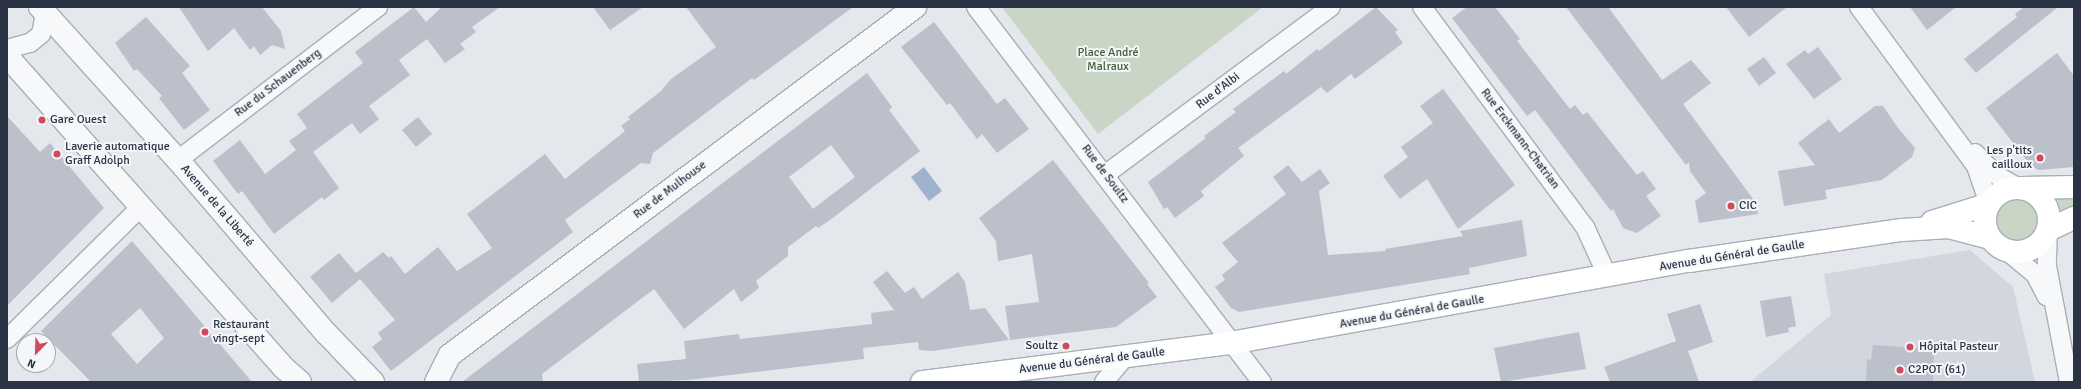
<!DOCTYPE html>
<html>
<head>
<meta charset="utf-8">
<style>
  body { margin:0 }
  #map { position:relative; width:2081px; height:389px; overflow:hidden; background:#e4e7ec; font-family:Signika,sans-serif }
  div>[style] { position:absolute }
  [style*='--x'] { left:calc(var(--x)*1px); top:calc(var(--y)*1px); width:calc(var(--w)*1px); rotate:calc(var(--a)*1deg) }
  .built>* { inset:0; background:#d2d6de }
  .green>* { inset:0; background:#c9d6c5 }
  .round { border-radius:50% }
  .water>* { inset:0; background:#9fb4cc }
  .building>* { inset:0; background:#bbc0ca }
  .roads { filter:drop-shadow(1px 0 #a9aeb7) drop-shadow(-1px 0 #a9aeb7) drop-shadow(0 1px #a9aeb7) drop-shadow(0 -1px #a9aeb7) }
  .minor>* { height:18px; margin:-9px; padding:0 9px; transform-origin:9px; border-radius:9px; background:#f7f8fa }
  .tertiary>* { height:22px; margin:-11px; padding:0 11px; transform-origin:11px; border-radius:11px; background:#f7f8fa }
  .secondary>* { height:22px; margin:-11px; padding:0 11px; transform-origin:11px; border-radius:11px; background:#fff }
  .secondary>.ring { margin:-11px; padding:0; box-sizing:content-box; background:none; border:22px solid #fff; border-radius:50% }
  .dots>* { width:11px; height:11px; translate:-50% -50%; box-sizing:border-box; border:2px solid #f4f6f9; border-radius:50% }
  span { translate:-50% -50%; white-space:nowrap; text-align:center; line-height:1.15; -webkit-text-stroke:4px #f4f6f9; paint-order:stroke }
  .park-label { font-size:12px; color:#3f6138 }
  .street-label { font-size:12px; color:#2b3445 }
  .poi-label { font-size:12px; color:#2b3445 }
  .left { translate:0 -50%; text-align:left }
  .right { translate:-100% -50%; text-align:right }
  .frame { position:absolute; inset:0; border:8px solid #2b3445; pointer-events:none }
  .north { position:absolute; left:16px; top:333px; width:40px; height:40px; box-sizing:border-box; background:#f4f6f9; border:1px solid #a4a8b1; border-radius:50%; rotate:203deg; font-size:11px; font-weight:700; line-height:16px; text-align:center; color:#2b3445 }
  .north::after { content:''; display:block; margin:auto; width:14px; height:18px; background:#d1495b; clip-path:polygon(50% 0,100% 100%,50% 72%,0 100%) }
</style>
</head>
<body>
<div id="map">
  <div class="built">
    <div style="clip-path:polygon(1970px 250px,2013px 287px,2035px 382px,1750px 382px,1831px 315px,1824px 274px)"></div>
  </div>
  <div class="green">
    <div style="clip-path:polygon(1002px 7px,1263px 7px,1098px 134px)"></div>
    <div class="round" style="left:1992px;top:195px;width:50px;height:50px"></div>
    <div style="clip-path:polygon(2074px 196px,2074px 211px,2059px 217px,2057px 198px)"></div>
  </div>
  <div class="water">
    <div style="clip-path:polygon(924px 167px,942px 191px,929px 201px,911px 177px)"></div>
  </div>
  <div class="building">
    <div style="clip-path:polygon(179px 7px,262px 7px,281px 31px,285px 49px,272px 45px,260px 55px,254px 46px,250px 50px,234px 28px,208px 51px)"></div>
    <div style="clip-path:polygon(414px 7px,426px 22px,442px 7px,500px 7px,472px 27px,476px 32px,460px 44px,465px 49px,445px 63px,427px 39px,399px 60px,410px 75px,369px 106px,379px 119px,360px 134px,352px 123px,313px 152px,339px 188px,324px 200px,322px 197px,274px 234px,242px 191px,238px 194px,213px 161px,240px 140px,265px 174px,296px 150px,289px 141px,307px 128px,297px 114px,363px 63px,355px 52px)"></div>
    <div style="clip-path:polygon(593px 7px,643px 7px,610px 30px)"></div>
    <div style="clip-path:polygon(686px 7px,853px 7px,754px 80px,752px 78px,653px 153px,650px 164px,641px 163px,565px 220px,573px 232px,391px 371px,372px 347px,382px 339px,378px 333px,395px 320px,360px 279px,332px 303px,310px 277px,339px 253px,356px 273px,383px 252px,389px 258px,391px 256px,405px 274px,438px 247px,457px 271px,492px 248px,467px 214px,545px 154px,565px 179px,625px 131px,621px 126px,630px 119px,628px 117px,661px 91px,671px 79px,716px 47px)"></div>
    <div style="clip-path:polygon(1376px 7px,1398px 30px,1395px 32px,1403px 43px,1355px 79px,1351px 74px,1327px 93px,1321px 87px,1238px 148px,1244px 156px,1201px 191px,1204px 196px,1175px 218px,1167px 207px,1164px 209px,1148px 182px,1206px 138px,1204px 136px,1236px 112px,1233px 109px,1284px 71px,1286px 74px,1317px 49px,1319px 51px)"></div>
    <div style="clip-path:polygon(1467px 7px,1495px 7px,1520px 39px,1517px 41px,1570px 109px,1575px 105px,1583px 115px,1587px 112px,1637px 175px,1643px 171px,1656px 189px,1646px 196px,1661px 216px,1637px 233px,1623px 228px,1613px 209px,1611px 211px,1535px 110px,1527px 116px,1452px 18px)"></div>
    <div style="clip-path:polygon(1566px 7px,1608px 7px,1662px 80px,1691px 60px,1711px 83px,1683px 104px,1756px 203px,1758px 214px,1699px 223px,1695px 201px,1706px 193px,1690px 171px,1689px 162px,1686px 165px)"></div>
    <div style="clip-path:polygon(1726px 7px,1787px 7px,1749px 37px)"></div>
    <div style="clip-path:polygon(1910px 7px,1956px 7px,1927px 30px)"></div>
    <div style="clip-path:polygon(2024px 7px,2058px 7px,1976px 73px,1964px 59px,2017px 17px,2015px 14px)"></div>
    <div style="clip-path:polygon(146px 17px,190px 66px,182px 73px,210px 110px,184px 130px,159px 98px,162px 96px,137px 69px,134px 71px,115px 43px)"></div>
    <div style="clip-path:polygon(934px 22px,997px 104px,1005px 98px,1029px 129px,997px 153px,982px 134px,977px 139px,950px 103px,947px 105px,901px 47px)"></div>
    <div style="clip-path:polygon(1818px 47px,1842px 79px,1814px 99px,1786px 64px,1805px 50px,1808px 54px)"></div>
    <div style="clip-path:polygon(2057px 53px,2074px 76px,2074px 167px,2039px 170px,2031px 166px,1986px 108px)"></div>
    <div style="clip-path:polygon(1764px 57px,1776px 73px,1759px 86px,1747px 69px)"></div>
    <div style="clip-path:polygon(evenodd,867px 73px,892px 107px,889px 110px,920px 151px,830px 220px,818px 228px,816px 226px,788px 247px,788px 256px,756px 281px,759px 288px,741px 302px,734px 289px,684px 329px,654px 289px,542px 374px,543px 382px,462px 382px,867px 73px,831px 145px,855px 177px,813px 209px,789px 177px,831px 145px)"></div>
    <div style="clip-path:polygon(1443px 89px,1515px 185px,1458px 229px,1427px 179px,1400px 199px,1383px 176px,1408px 157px,1401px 147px,1433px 123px,1420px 106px)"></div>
    <div style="clip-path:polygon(1875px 106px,1883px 106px,1898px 128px,1915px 148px,1912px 157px,1882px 180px,1825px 190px,1827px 199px,1784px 206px,1778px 171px,1815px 165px,1798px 143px,1829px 119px,1839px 133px)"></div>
    <div style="clip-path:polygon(7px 116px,40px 152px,50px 143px,104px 208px,7px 306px)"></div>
    <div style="clip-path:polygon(418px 117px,432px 134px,416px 147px,402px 130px)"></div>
    <div style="clip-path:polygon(1053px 160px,1149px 283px,1147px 284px,1157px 297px,1116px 327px,1010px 340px,1005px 306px,1039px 302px,1032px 254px,998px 261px,996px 241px,979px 218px)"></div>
    <div style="clip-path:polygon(1288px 165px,1302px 182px,1320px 169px,1330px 183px,1319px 191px,1328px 255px,1386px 251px,1385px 249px,1463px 236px,1460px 231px,1522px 220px,1527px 256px,1469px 268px,1470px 274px,1239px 312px,1231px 308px,1215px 287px,1225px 280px,1222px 275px,1238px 262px,1222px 243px,1286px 194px,1273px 177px)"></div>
    <div style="clip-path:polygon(evenodd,132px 241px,174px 290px,252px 382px,91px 382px,41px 331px,132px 241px,140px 308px,164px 338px,137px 364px,111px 334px,140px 308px)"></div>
    <div style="clip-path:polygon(887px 271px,905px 293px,914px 287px,922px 299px,958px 272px,965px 282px,970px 310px,985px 308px,1009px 340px,932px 351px,919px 350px,918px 342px,863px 348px,864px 359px,688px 380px,639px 382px,637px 364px,686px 359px,684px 341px,739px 334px,740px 339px,872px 324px,871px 313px,894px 310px,873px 282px)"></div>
    <div style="clip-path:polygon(1791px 296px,1796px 326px,1788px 328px,1789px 332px,1766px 337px,1760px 301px)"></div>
    <div style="clip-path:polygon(1700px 304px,1713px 342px,1688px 351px,1699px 382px,1610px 382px,1604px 367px,1676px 341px,1667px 314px)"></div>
    <div style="clip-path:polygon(1579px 332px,1586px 369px,1501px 382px,1494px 348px)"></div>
    <div style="clip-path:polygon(1873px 345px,1934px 349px,1933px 382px,1866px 382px,1867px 359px,1871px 360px)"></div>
  </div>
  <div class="roads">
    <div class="minor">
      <div style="--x:976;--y:7;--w:472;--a:52.7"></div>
      <div style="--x:1422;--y:7;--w:274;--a:53.5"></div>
      <div style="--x:1585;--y:227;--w:55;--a:65.3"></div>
      <div style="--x:1859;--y:7;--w:197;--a:53.7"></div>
      <div style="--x:1976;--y:166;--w:40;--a:71.1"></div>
      <div style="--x:7;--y:49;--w:24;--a:-15"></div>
      <div style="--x:30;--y:43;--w:14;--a:-39"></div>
      <div style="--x:41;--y:34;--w:21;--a:-79"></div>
      <div style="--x:45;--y:13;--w:6;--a:-108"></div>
      <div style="--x:1975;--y:153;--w:30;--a:46"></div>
      <div style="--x:1996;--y:175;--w:26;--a:29"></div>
      <div style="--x:178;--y:160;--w:252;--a:-37.4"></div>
      <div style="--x:1106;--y:174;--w:280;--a:-36.6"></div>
      <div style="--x:2048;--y:230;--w:36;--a:92"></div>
      <div style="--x:2047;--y:266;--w:118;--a:79.3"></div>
      <div style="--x:2006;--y:250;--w:38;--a:40"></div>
      <div style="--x:2035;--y:274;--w:25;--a:63"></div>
      <div style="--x:7;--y:339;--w:188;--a:-44.6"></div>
      <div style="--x:1104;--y:382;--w:33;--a:-50"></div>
    </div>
    <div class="tertiary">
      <div style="--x:40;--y:7;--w:206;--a:48"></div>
      <div style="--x:178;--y:160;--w:228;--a:49.5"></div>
      <div style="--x:326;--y:333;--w:68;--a:46.2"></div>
      <div style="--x:7;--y:56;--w:417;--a:48.4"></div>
      <div style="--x:284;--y:368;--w:21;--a:41"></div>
      <div style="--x:436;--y:382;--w:30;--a:-63"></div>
      <div style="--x:450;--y:355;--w:581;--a:-36.81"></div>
    </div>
    <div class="secondary">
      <div class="ring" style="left:1985px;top:188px;width:42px;height:42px"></div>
      <div style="--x:2022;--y:188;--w:52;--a:-1.1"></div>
      <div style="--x:1932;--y:222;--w:60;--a:-17.5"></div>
      <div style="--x:2048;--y:230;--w:29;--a:-25"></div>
      <div style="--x:922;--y:382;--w:311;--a:-7.2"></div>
      <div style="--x:1231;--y:343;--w:465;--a:-10.2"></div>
      <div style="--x:1689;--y:261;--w:215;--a:-8.3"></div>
      <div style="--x:1902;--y:230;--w:47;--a:-3.7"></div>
      <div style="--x:1949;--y:227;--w:42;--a:15"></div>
    </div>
  </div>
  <div class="dots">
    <div style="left:42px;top:120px;background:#d1495b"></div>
    <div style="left:57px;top:154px;background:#d1495b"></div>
    <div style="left:2040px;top:158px;background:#d1495b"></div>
    <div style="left:1731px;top:206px;background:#d1495b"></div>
    <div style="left:205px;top:332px;background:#d1495b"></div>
    <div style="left:1066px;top:346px;background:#d1495b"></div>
    <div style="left:1910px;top:347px;background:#d1495b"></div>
    <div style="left:1900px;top:370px;background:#d1495b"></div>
  </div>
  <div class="park-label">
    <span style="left:1108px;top:60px">Place André<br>Malraux</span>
  </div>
  <div class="street-label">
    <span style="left:278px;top:83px;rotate:-37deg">Rue du Schauenberg</span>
    <span style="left:1218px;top:91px;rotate:-37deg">Rue d'Albi</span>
    <span style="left:1520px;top:139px;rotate:53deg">Rue Erckmann-Chatrian</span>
    <span style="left:1105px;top:174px;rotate:53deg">Rue de Soultz</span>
    <span style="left:670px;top:190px;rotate:-37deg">Rue de Mulhouse</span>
    <span style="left:217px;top:206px;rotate:49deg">Avenue de la Liberté</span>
    <span style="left:1732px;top:256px;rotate:-9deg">Avenue du Général de Gaulle</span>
    <span style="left:1412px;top:312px;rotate:-10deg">Avenue du Général de Gaulle</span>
    <span style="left:1092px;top:361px;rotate:-7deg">Avenue du Général de Gaulle</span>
  </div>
  <div class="poi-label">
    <span class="left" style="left:50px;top:120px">Gare Ouest</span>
    <span class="left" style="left:65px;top:154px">Laverie automatique<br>Graff Adolph</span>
    <span class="right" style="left:2032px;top:158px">Les p'tits<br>cailloux</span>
    <span class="left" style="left:1739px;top:206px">CIC</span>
    <span class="left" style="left:213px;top:332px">Restaurant<br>vingt-sept</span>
    <span class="right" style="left:1058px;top:346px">Soultz</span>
    <span class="left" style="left:1919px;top:347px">Hôpital Pasteur</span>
    <span class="left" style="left:1908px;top:370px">C2POT (61)</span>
  </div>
  <div class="frame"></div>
  <div class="north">N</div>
</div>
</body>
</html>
